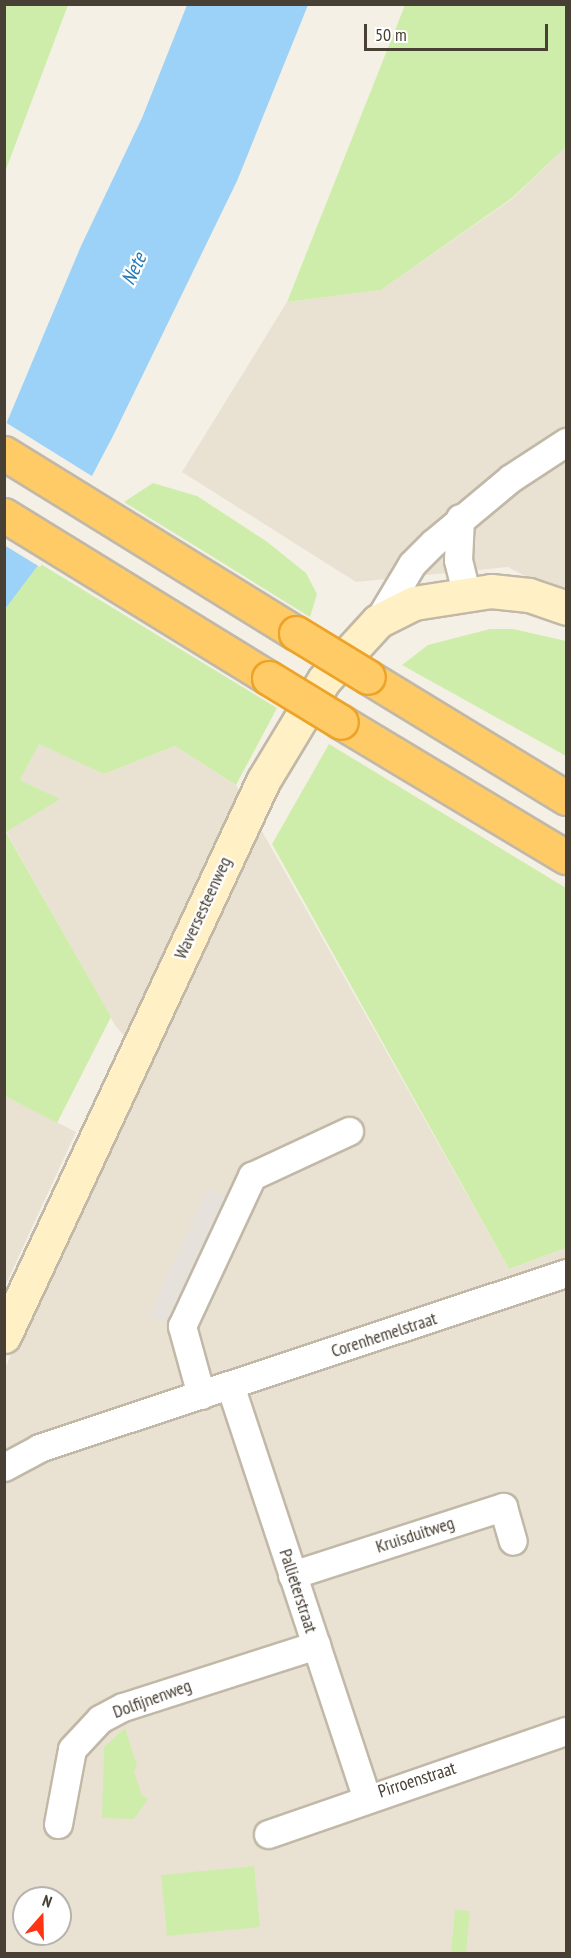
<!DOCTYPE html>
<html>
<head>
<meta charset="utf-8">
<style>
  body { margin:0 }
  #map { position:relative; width:571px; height:1958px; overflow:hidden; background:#f4f0e6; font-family:"PT Sans Narrow",sans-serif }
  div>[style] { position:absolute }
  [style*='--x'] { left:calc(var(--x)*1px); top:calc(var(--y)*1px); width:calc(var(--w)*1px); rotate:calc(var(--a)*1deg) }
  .residential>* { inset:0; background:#e9e2d3 }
  .industrial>* { inset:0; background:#e7e1db }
  .green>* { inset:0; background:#cfedaa }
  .water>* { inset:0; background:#9cd2f7 }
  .pier>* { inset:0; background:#f4f0e6 }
  .roads { filter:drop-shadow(2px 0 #c1b8a7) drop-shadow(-2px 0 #c1b8a7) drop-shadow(0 2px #c1b8a7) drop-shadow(0 -2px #c1b8a7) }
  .street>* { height:27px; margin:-13.5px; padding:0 13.5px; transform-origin:13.5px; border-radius:13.5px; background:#fff }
  .secondary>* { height:33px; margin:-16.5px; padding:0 16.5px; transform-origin:16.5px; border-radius:16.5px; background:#fff1c5 }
  .highway>* { height:33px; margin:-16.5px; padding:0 16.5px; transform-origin:16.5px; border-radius:16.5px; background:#ffcb66 }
  .bridges { filter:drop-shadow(2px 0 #eca328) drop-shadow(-2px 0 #eca328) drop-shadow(0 2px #eca328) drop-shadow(0 -2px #eca328) }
  .highway-bridge>* { height:33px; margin:-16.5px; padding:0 16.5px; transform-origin:16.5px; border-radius:16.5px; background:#ffcb66 }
  span { translate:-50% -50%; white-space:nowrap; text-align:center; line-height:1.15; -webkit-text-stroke:4.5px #fff; paint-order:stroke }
  .street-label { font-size:18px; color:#484034 }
  .water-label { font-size:20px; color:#2279b5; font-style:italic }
  .frame { position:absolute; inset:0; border:6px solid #484034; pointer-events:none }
  .north { position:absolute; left:12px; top:1886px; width:60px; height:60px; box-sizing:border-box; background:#fff; border:2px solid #b6b3ae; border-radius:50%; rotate:20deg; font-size:16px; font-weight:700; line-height:24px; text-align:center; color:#484034 }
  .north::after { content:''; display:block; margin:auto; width:21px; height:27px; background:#ff3412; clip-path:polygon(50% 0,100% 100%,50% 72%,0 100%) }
  .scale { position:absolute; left:364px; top:24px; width:184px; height:27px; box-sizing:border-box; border:3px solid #484034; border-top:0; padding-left:8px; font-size:18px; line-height:21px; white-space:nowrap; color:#484034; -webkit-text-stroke:4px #fff; paint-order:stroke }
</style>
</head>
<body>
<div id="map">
  <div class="residential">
    <div style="clip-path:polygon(566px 147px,566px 598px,508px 567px,356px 582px,182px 472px,287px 302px,381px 290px,512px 199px)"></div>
    <div style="clip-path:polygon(evenodd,39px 743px,104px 774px,175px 746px,236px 785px,509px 1269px,566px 1248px,566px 1953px,5px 1954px,5px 1368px,144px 1060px,115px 1025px,6px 831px,59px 799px,20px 780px,39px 743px,24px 1898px,60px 1898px,60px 1934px,24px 1934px,24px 1898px)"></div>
    <div style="clip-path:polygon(5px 1096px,76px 1132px,5px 1286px)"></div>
  </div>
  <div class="industrial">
    <div style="clip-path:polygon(208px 1188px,232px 1198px,171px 1325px,149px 1315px)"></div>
  </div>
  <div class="green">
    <div style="clip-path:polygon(5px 4px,68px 5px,5px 172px,4px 5px)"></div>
    <div style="clip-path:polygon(405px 5px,566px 5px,566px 147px,512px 198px,381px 290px,287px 302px)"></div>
    <div style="clip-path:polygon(153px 483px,197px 496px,266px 541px,306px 573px,317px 594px,310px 617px,124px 502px)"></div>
    <div style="clip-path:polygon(39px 563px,277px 708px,236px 785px,175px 746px,104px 774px,39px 744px,20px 780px,60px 799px,6px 832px,111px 1017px,57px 1123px,5px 1096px,4px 609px)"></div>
    <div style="clip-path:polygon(490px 629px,513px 629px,566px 641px,566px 756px,402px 665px,428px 645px)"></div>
    <div style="clip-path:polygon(329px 744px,566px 888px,566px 1248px,509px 1269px,272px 844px)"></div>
    <div style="clip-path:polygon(125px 1728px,137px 1766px,134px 1772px,142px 1795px,148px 1799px,134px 1819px,102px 1818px,104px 1747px)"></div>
    <div style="clip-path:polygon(254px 1866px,260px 1927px,167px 1936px,161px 1875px)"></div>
    <div style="clip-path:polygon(455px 1910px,470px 1911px,466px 1953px,451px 1953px)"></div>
  </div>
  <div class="water">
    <div style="clip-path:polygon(187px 5px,308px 5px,237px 181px,114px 434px,61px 535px,5px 609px,4px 429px,81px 246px,142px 118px)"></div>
  </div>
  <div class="pier">
    <div style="clip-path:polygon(5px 422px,95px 478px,64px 536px,40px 567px,4px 545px)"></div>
  </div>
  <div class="roads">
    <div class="street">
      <div style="--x:460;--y:518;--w:42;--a:92.7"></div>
      <div style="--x:458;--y:560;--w:34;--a:76"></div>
      <div style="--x:378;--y:621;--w:66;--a:-59.2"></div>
      <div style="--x:412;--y:564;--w:30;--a:-45"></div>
      <div style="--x:433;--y:543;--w:102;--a:-39.8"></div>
      <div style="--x:511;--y:478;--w:66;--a:-33.2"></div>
      <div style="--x:230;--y:1385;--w:434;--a:71.7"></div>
      <div style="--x:201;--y:1395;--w:72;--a:-105.4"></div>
      <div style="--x:182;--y:1326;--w:166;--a:-65"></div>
      <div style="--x:252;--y:1176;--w:107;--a:-24.9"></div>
      <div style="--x:4;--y:1467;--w:40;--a:-28"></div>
      <div style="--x:39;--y:1448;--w:555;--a:-18.37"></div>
      <div style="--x:292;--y:1575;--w:222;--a:-17.9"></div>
      <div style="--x:503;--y:1507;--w:35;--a:74"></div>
      <div style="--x:58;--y:1824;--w:76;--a:-79.4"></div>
      <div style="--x:72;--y:1749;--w:41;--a:-47"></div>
      <div style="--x:100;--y:1719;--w:26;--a:-28"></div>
      <div style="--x:123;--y:1707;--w:203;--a:-17.8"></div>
      <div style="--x:268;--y:1834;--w:315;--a:-19.1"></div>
    </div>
    <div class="secondary">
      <div style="--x:4;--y:1336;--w:612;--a:-64.98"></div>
      <div style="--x:263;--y:781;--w:118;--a:-58.9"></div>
      <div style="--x:324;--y:680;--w:80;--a:-47.5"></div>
      <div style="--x:378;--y:621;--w:40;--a:-26.6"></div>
      <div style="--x:414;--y:603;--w:78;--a:-8.9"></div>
      <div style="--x:491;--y:591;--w:38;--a:6"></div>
      <div style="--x:529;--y:595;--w:39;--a:19"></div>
    </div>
    <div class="highway">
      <div style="--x:4;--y:453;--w:343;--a:31.7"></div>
      <div style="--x:4;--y:515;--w:311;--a:31.6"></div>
      <div style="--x:368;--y:677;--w:232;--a:31.4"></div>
      <div style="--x:341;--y:722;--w:262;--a:31"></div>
    </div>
  </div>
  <div class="bridges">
    <div class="highway-bridge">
      <div style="--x:296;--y:633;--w:84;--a:31.4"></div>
      <div style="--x:269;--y:678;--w:84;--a:31.4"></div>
    </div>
  </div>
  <div class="street-label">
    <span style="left:203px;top:908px;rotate:-65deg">Waversesteenweg</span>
    <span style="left:384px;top:1335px;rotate:-18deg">Corenhemelstraat</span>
    <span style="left:415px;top:1535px;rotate:-18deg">Kruisduitweg</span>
    <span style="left:298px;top:1591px;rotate:72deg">Pallieterstraat</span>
    <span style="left:152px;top:1699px;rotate:-20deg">Dolfijnenweg</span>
    <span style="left:417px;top:1780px;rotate:-18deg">Pirroenstraat</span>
  </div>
  <div class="water-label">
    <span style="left:134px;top:269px;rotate:-65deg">Nete</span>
  </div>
  <div class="frame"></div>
  <div class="north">N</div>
  <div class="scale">50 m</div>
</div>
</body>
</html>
